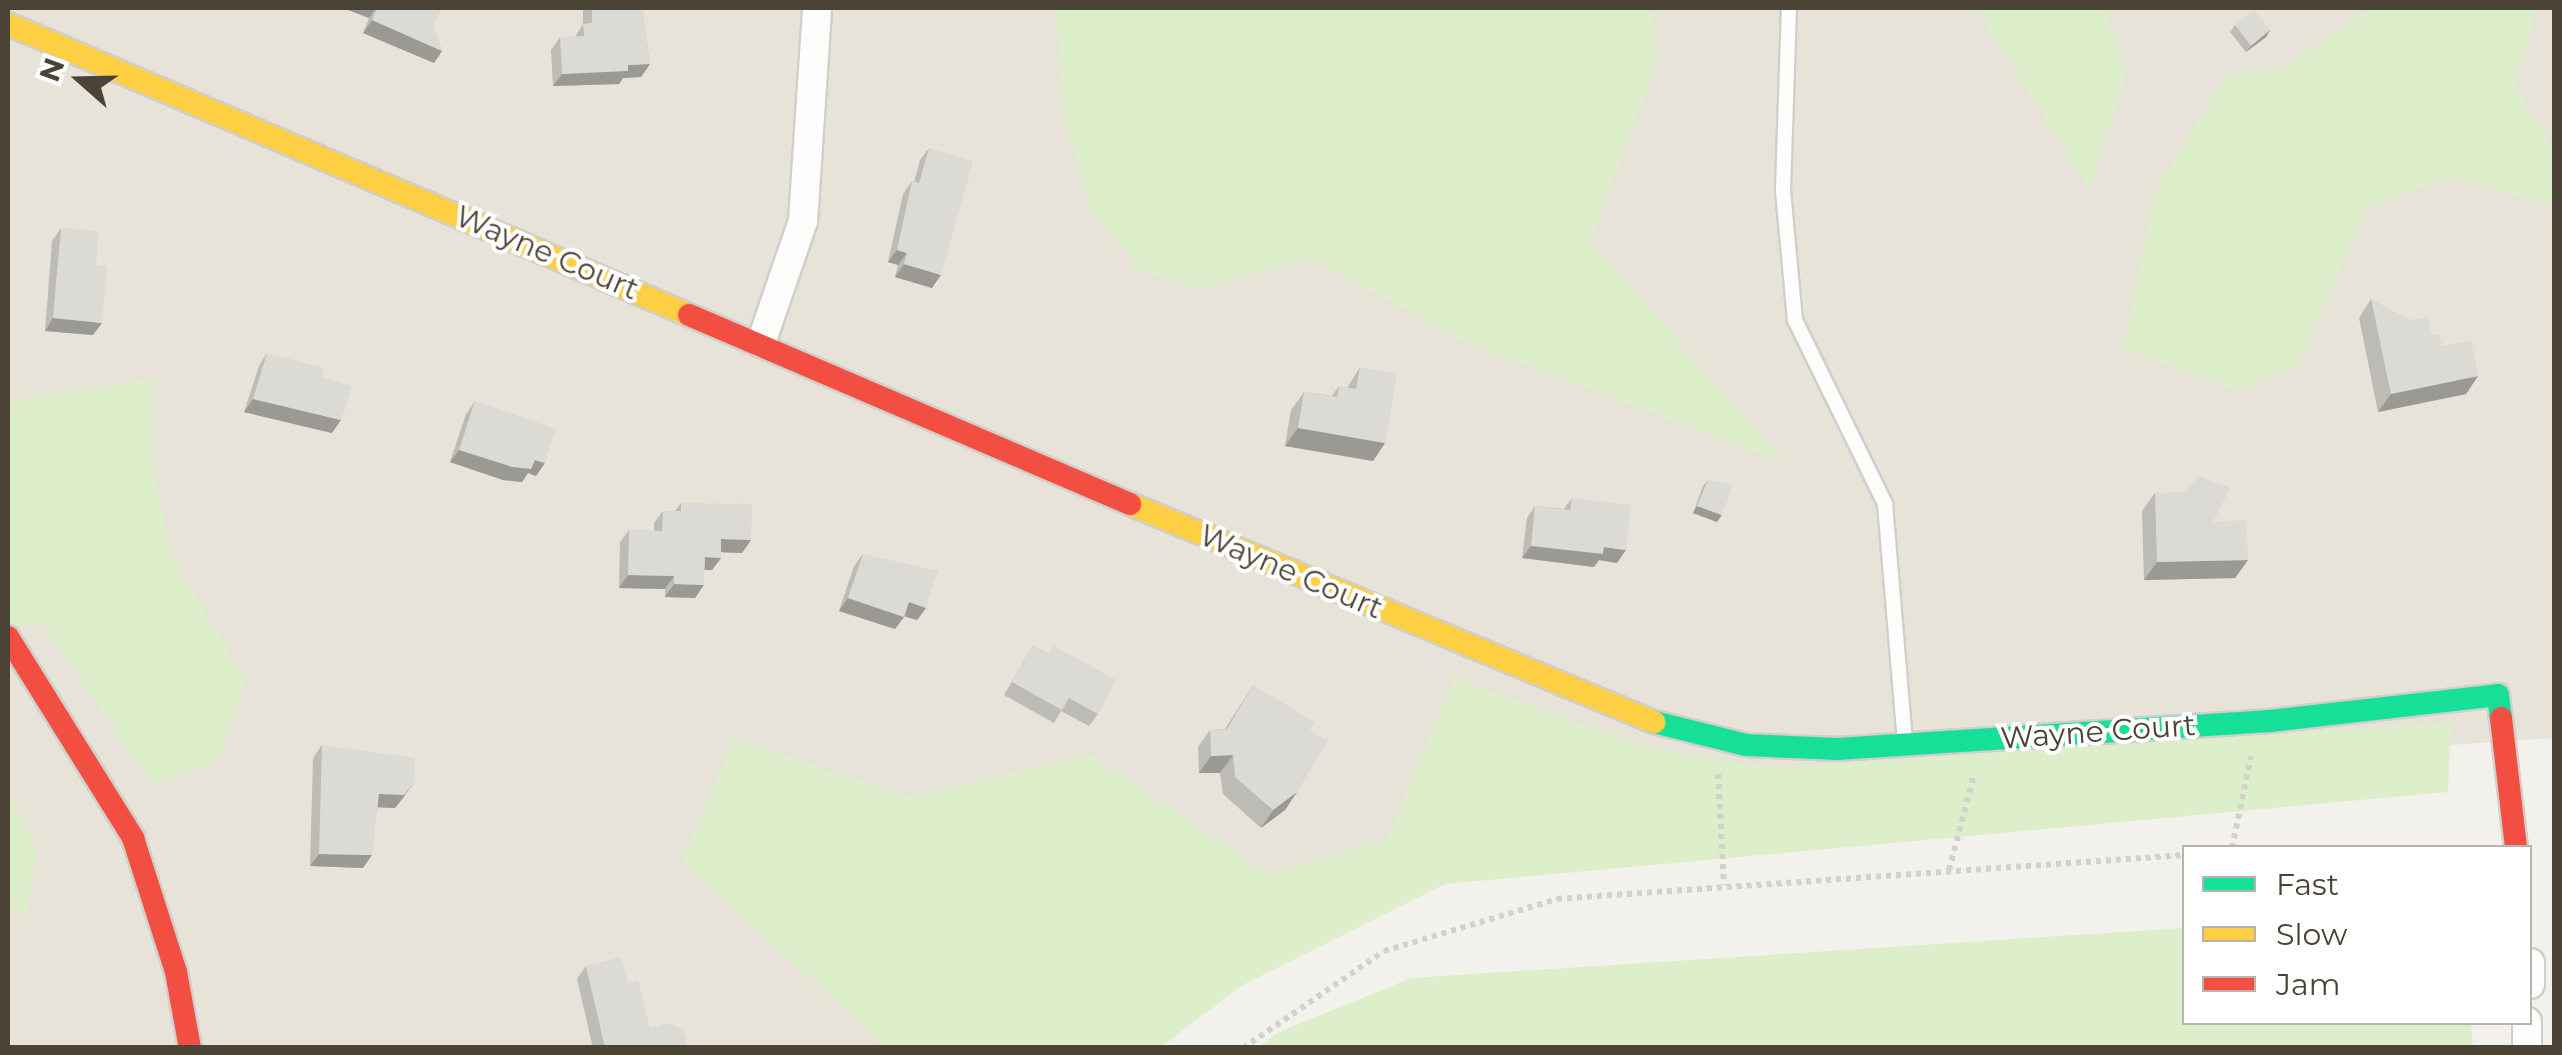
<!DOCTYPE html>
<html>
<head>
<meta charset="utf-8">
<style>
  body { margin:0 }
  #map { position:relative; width:2562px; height:1055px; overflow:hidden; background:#f2f1ec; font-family:Montserrat,sans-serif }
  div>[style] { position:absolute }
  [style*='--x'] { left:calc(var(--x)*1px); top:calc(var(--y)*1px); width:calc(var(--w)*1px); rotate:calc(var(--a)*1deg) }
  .residential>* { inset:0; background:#e7e3d9 }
  .green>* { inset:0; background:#ddefca }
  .path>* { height:6px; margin-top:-3px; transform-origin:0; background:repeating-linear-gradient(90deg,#d2d1cb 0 5px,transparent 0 10px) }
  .roads { filter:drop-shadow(2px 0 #d0cfc9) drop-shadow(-2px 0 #d0cfc9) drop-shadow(0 2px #d0cfc9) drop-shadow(0 -2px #d0cfc9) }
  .lane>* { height:14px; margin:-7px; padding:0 7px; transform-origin:7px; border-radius:7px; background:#fdfdfc }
  .street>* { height:28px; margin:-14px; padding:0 14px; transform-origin:14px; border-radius:14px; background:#fdfdfc }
  .fast>* { height:22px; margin:-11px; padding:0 11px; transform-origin:11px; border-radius:11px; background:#16e098 }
  .slow>* { height:22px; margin:-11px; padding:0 11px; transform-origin:11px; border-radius:11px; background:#ffcf43 }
  .jam>* { height:22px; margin:-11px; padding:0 11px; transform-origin:11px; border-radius:11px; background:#f24e42 }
  .wall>* { inset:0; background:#bdbbb6 }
  .shaded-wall>* { inset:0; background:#9a9994 }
  .building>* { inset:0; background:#dcdad4 }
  span { translate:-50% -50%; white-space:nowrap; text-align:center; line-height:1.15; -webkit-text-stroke:8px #fff; paint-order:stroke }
  .street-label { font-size:30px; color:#4a4336 }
  .frame { position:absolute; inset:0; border:10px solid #4a4336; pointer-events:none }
  .legend { position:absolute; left:2182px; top:845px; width:350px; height:180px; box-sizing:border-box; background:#fff; border:2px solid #b7b4af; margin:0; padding:12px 18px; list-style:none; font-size:30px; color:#4a4336 }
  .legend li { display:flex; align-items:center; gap:20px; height:50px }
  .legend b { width:50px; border:2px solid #b7b4af }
  .north { position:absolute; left:30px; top:30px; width:100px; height:100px; -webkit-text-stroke:8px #fff; paint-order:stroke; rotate:290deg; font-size:28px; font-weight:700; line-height:40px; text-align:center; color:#4a4336 }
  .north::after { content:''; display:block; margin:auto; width:35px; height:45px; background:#4a4336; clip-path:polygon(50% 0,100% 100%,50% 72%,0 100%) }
</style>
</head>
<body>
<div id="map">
  <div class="residential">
    <div style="clip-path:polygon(8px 8px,2554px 8px,2554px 738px,1648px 800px,1048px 1047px,8px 1047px)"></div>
  </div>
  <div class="green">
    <div style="clip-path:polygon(1056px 8px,1652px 8px,1657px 62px,1590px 241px,1785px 463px,1465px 342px,1312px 259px,1198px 289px,1139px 269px,1090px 209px,1064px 116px)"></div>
    <div style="clip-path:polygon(1976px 8px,2105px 8px,2126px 74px,2089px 188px)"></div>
    <div style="clip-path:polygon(2371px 8px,2537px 8px,2514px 84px,2554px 150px,2554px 205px,2450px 177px,2367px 208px,2297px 366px,2237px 390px,2123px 348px,2154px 193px,2227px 75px,2284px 68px)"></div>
    <div style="clip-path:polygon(154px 379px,154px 468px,171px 556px,245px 679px,219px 760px,153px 785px,43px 624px,8px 628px,8px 406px,31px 396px)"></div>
    <div style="clip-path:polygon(1455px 678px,1647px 748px,1774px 768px,2451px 723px,2448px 792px,1445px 884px,1241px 986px,1161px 1047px,886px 1047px,682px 862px,734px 739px,909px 798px,1090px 755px,1267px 874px,1387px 839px)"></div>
    <div style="clip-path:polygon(8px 790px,37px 851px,25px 917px,8px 907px)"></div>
    <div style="clip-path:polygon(2184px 928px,2184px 1022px,2471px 1023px,2473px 1047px,1259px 1047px,1277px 1033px,1411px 978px)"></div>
  </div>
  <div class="path">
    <div style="--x:1718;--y:774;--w:111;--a:86.9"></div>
    <div style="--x:2232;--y:848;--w:94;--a:-78.3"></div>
    <div style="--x:1949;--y:870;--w:98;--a:-75.3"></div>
    <div style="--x:1243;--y:1048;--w:171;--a:-34.5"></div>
    <div style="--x:1384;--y:951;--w:181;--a:-16.7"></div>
    <div style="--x:1557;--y:899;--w:629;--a:-4.01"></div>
  </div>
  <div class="roads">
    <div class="lane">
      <div style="--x:1789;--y:8;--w:183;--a:91.9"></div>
      <div style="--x:1783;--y:191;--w:130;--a:84.7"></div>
      <div style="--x:1795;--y:320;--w:205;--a:63.9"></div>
      <div style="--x:1885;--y:504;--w:241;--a:85.2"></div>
    </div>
    <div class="street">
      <div style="--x:761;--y:343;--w:129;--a:-71"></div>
      <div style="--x:803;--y:221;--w:213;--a:-86.2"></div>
      <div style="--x:2530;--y:963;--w:21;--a:90"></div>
      <div style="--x:2527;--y:1048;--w:26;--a:-90"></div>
    </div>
    <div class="fast">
      <div style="--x:1654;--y:722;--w:95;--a:14"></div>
      <div style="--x:1746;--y:745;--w:91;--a:2.5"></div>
      <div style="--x:1837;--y:749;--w:434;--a:-3.7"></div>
      <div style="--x:2270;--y:721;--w:229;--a:-6.5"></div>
      <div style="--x:2498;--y:695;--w:23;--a:83"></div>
    </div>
    <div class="slow">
      <div style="--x:8;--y:24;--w:741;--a:23.14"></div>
      <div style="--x:1130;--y:504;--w:568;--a:22.59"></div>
    </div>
    <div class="jam">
      <div style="--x:689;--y:315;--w:480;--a:23.2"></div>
      <div style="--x:8;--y:637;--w:237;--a:58.1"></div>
      <div style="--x:133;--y:838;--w:141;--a:72.2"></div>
      <div style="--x:176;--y:972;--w:77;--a:79.6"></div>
      <div style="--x:2501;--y:718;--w:131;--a:83.4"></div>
    </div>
  </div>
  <div class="wall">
    <div style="clip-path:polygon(343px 8px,441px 8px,433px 26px,442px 51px,434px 63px,363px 33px,369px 18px)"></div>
    <div style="clip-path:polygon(585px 8px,642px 8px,650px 64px,641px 77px,623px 78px,619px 84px,553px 86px,551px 50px,560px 37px,575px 37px,583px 24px,583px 11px)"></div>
    <div style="clip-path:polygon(2235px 25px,2270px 30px,2266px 37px,2246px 52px,2230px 32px)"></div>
    <div style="clip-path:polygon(929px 148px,932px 288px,895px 277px,898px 265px,888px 262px,903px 194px,912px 181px,914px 182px,920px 160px)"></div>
    <div style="clip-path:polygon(61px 228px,96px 265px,93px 335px,45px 331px,52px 241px)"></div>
    <div style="clip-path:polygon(2371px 299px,2431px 335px,2442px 346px,2478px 376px,2466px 394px,2378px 412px,2359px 318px)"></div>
    <div style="clip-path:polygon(267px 353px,322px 377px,332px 433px,244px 412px,259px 366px)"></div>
    <div style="clip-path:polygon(1360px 367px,1385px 443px,1373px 461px,1285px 446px,1291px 410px,1304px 392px,1332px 396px,1339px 386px,1347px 388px)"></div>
    <div style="clip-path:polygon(475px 401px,536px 476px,528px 473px,522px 482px,503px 480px,450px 462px,466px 414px)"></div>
    <div style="clip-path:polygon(1708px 480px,1717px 522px,1693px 513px,1703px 486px)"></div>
    <div style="clip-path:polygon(2155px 493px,2213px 522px,2248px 560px,2235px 578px,2144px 580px,2142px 511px)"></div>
    <div style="clip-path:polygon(1572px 498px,1617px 563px,1599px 560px,1594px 567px,1522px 558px,1527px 518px,1535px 506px,1564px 509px)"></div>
    <div style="clip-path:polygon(681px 503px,751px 540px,742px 553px,721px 552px,721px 558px,712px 570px,704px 570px,695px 598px,665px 597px,665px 589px,619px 588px,620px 542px,629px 530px,654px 531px,654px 523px,663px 511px,675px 511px)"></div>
    <div style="clip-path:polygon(863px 554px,926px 608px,917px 620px,904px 616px,895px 629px,839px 611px,854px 566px)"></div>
    <div style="clip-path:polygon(1033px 646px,1049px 654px,1054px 646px,1098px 714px,1089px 726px,1061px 711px,1054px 723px,1004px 695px)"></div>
    <div style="clip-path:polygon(1253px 685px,1310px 730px,1297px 792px,1285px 810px,1261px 828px,1223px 794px,1220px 773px,1199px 773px,1198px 747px,1210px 730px,1225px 729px)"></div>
    <div style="clip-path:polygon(322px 745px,405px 796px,395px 808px,378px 807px,363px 868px,310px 866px,313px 758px)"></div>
    <div style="clip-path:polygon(586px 966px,628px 983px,650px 1028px,687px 1048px,593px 1048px,577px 979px)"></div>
  </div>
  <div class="shaded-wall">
    <div style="clip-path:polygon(343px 8px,376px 8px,369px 18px)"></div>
    <div style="clip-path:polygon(372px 20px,442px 51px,434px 63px,363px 33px)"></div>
    <div style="clip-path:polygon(2270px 30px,2266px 37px,2246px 52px,2251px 46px)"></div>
    <div style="clip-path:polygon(650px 64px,641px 77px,623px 78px,619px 84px,553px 86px,562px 74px,628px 65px)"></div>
    <div style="clip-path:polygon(897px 250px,907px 253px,898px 265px,888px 262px)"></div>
    <div style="clip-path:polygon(904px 264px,941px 275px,932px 288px,895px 277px)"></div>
    <div style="clip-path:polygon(53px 318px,102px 323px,93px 335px,45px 331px)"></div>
    <div style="clip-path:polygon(2478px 376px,2466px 394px,2378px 412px,2391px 394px)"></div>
    <div style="clip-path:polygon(253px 399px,341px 420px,332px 433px,244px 412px)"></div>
    <div style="clip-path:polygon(1298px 428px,1385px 443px,1373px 461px,1285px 446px)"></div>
    <div style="clip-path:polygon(459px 450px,535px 460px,545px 463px,536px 476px,528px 473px,522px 482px,503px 480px,450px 462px)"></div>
    <div style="clip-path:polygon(1697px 506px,1722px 515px,1717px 522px,1693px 513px)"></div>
    <div style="clip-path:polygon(721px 539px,751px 540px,742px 553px,713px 552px)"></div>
    <div style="clip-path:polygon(1531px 546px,1604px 547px,1626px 550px,1617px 563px,1599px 560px,1594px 567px,1522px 558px)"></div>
    <div style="clip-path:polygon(705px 557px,721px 558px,712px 570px,696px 570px)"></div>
    <div style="clip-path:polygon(2248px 560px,2235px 578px,2144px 580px,2157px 562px)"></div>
    <div style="clip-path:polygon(628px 575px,674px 576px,665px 589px,619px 588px)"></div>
    <div style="clip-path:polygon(674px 584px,704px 585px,695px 598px,665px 597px)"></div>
    <div style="clip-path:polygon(848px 598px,904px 617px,895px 629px,839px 611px)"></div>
    <div style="clip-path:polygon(909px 602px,926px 608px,917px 620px,900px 615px)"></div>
    <div style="clip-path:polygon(1233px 755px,1220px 773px,1199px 773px,1211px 756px)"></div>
    <div style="clip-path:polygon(414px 783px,395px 808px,370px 807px,379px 794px)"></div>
    <div style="clip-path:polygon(1297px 792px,1285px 810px,1261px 828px,1273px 810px)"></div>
    <div style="clip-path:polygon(319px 854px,372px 855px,363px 868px,310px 866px)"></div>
  </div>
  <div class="building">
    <div style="clip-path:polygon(377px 8px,441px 8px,433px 26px,442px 51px,372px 20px)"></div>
    <div style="clip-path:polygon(592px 8px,642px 8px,650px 64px,628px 65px,628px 71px,562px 74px,560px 37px,584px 36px,583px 24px,592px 23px)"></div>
    <div style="clip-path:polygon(2254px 10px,2270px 30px,2251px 46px,2235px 25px)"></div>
    <div style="clip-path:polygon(929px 148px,973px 161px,941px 275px,904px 264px,907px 253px,897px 250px,912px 181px,919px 183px)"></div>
    <div style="clip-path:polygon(61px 228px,99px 231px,96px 265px,107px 266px,102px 323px,53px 318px)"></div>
    <div style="clip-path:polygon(2371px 299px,2410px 320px,2428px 317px,2431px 335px,2439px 334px,2442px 346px,2471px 340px,2478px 376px,2391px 394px)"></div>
    <div style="clip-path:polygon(267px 353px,324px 368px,322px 377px,352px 386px,341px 420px,253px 399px)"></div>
    <div style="clip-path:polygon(1360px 367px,1397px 373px,1385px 443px,1298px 428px,1304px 392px,1337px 397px,1339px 386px,1356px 389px)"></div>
    <div style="clip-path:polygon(475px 401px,556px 429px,545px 463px,535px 460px,531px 469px,512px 467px,459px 450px)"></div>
    <div style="clip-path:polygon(2199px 476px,2230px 488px,2213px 522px,2246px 520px,2248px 560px,2157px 562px,2155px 493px,2183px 492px)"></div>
    <div style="clip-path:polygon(1708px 480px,1733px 485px,1722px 515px,1697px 506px)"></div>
    <div style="clip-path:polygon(1572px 498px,1631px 505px,1626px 550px,1604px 547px,1603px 554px,1531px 546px,1535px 506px,1570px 510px)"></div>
    <div style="clip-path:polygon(681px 503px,752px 504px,751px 540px,721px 539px,721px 558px,705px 557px,704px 585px,674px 584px,674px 576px,628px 575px,629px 530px,662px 531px,663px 511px,681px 511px)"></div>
    <div style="clip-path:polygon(863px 554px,938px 571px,926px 608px,909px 602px,904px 617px,848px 598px)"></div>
    <div style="clip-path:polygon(1033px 646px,1049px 654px,1054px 646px,1116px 680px,1098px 714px,1069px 698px,1062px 710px,1012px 682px)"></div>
    <div style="clip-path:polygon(1253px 685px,1315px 722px,1310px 730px,1328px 741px,1297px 792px,1273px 810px,1235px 777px,1233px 755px,1211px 756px,1210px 730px,1227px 729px)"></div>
    <div style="clip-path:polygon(322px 745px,415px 758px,414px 783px,404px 795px,379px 794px,372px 855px,319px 854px)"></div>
    <div style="clip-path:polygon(621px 957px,628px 983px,638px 980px,650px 1028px,667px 1023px,683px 1029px,688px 1046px,687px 1048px,605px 1048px,586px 966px)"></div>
  </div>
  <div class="street-label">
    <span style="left:547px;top:253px;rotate:23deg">Wayne Court</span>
    <span style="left:1291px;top:572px;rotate:23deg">Wayne Court</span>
    <span style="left:2098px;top:732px;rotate:-4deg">Wayne Court</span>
  </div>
  <div class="frame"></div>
  <ul class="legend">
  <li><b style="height:12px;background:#16e098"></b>Fast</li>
  <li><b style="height:12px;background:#ffcf43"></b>Slow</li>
  <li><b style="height:12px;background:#f24e42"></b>Jam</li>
  </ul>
  <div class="north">N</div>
</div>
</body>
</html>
